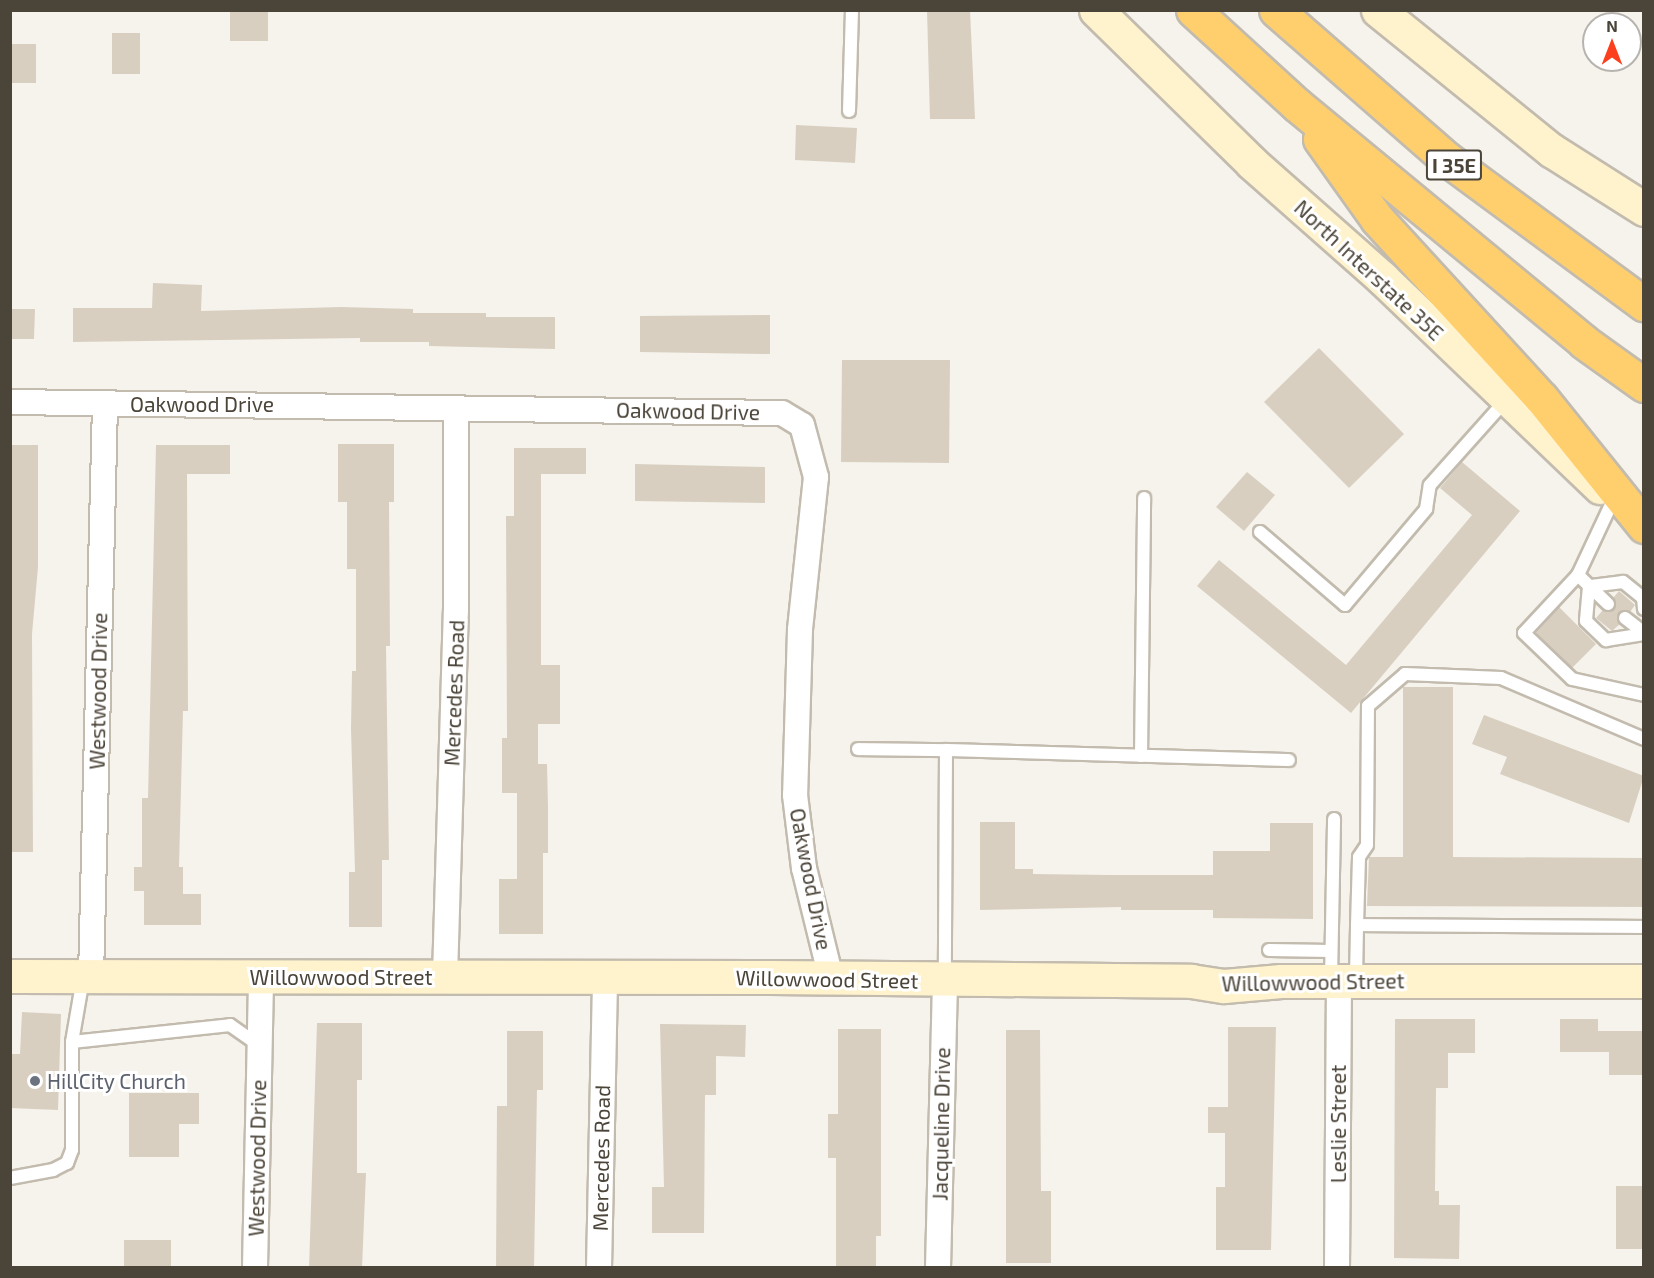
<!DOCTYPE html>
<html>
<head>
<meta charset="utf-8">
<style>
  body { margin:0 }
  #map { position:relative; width:1654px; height:1278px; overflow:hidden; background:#f6f3ec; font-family:"Exo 2",sans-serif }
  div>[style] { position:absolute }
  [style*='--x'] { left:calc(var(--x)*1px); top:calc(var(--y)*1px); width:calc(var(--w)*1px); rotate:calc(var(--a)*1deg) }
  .building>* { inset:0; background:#d8cfc1 }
  .roads { filter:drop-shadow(2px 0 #c2bbae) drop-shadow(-2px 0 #c2bbae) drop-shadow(0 2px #c2bbae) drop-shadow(0 -2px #c2bbae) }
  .lane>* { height:12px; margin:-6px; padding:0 6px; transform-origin:6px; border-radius:6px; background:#fff }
  .street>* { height:24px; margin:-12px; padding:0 12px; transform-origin:12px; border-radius:12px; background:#fff }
  .secondary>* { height:33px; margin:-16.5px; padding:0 16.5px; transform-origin:16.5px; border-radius:16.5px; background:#fff3cd }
  .highway>* { height:33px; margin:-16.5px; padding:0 16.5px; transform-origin:16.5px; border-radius:16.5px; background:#ffcf6e }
  .dots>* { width:16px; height:16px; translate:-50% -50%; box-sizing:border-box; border:3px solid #fff; border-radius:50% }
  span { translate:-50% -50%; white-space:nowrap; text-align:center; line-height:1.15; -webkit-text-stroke:6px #fff; paint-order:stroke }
  .shield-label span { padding:2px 4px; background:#fff; border:2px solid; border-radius:4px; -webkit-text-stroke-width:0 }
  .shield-label { font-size:20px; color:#4b4439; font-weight:700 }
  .street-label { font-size:21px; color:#4b4439 }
  .worship-label { font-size:21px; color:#5b616d }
  .left { translate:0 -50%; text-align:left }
  .frame { position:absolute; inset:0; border:12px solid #4b4439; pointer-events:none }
  .north { position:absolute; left:1582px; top:12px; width:60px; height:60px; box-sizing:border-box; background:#fff; border:2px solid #b7b4b0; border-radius:50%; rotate:0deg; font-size:16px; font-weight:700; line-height:24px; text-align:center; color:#4b4439 }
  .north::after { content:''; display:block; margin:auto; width:21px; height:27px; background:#fc3f1d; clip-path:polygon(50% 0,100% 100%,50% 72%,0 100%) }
</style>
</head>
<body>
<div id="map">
  <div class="building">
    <div style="clip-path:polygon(230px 10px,268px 10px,268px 41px,230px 41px)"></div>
    <div style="clip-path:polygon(927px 10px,970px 10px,975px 119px,930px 119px)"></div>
    <div style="clip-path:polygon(112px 33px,140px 33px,140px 74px,112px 74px)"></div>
    <div style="clip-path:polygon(10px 44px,36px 44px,36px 83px,10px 83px)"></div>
    <div style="clip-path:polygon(796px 125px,857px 128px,855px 163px,795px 160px)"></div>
    <div style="clip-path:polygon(153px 283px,202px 285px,201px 311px,341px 307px,413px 309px,413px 313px,486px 313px,486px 317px,555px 317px,555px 349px,429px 346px,429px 342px,360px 342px,360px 338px,73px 342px,73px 308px,152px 308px)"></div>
    <div style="clip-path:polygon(10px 309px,35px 309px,34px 339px,10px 339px)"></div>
    <div style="clip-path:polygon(770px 315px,770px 354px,640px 352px,640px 316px)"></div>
    <div style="clip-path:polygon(1319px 348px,1404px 434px,1349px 488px,1264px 402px)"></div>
    <div style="clip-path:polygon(842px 360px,950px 360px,949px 463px,841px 462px)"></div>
    <div style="clip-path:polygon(338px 444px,394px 444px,394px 502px,389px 502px,390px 646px,386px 646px,389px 860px,382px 860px,382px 927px,349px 927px,349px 872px,355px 872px,351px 729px,352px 671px,356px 671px,356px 569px,347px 569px,347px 502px,338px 502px)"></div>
    <div style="clip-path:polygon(10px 445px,38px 445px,38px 567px,32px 634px,33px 852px,10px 852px)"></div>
    <div style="clip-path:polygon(156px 445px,230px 445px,230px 474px,187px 474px,188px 711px,183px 711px,179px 867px,183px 867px,183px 894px,201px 894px,201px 925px,144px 925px,144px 891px,134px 891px,134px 867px,142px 867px,142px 798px,148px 798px)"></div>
    <div style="clip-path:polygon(514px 448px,586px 448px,586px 474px,541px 474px,541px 665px,560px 665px,560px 724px,538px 724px,538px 764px,547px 764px,548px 807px,548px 853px,543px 853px,543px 934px,499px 934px,499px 879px,517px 879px,517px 793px,502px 793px,502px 738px,507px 738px,506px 516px,514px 516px)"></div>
    <div style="clip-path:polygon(1462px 462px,1520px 511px,1351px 713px,1197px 586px,1219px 560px,1346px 665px,1472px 515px,1440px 488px)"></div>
    <div style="clip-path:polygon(635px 464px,765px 467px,765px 503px,635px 501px)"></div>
    <div style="clip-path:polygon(1247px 472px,1275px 495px,1244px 531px,1216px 507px)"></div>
    <div style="clip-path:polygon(1619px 591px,1635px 605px,1630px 612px,1619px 612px,1620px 624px,1612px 631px,1596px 618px,1603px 610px,1614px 609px,1613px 598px)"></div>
    <div style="clip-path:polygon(1559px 607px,1596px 644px,1572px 668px,1536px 633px)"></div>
    <div style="clip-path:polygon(1403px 687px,1453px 687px,1453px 857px,1644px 858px,1644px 907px,1367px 906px,1369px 857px,1403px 857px)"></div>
    <div style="clip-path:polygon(1484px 715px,1644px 776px,1629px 823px,1500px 774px,1507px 757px,1472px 744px)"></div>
    <div style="clip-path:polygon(980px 822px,1015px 822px,1015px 869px,1033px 869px,1033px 874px,1108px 875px,1213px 875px,1213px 851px,1270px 851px,1270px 823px,1313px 823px,1313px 919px,1213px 918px,1213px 910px,1121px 910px,1121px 907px,980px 910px)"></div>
    <div style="clip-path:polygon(22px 1012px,61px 1014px,58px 1110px,10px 1108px,10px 1054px,20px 1054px)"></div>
    <div style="clip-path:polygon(1395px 1019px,1475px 1019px,1475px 1053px,1448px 1053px,1448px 1088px,1436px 1088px,1435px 1191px,1439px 1191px,1439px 1205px,1460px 1205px,1459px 1259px,1394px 1258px)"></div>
    <div style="clip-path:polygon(1560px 1019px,1598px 1019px,1598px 1031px,1644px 1031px,1644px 1075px,1609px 1075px,1609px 1052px,1560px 1052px)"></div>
    <div style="clip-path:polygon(317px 1023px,362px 1023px,362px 1080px,357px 1080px,357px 1173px,366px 1173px,362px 1268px,309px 1268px)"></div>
    <div style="clip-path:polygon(660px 1024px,746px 1025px,745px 1057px,716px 1056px,716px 1095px,705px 1095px,704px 1233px,652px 1233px,652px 1187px,664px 1187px)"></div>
    <div style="clip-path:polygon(1228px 1027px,1276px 1027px,1271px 1250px,1216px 1250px,1216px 1187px,1225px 1187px,1225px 1133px,1208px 1133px,1208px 1107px,1228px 1107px)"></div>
    <div style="clip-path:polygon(838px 1029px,881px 1029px,881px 1236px,876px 1236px,876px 1268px,836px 1268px,836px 1158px,828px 1158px,828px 1114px,838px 1114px)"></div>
    <div style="clip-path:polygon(1006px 1030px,1040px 1030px,1041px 1191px,1051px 1191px,1051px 1263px,1006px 1263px)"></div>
    <div style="clip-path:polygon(507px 1031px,543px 1031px,543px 1090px,537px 1090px,534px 1268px,496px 1268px,497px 1106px,507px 1106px)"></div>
    <div style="clip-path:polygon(129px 1093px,199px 1093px,199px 1124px,179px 1124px,179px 1157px,129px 1157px)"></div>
    <div style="clip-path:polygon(1616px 1186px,1644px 1186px,1644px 1249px,1616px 1249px)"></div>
    <div style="clip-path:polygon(124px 1240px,171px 1240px,171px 1268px,124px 1268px)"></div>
  </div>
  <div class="roads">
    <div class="lane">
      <div style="--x:849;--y:111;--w:101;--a:-88.3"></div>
      <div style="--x:1260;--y:532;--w:112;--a:40.7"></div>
      <div style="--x:1345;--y:605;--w:126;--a:-49.8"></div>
      <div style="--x:1426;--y:509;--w:24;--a:-81"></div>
      <div style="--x:1430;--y:485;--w:114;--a:-48.2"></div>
      <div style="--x:1578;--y:575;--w:79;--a:133"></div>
      <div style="--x:1524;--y:633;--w:66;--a:43.8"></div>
      <div style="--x:1572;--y:679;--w:74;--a:12.5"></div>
      <div style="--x:1608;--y:604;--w:42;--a:-136"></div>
      <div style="--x:1578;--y:575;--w:87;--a:-64.9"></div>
      <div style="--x:1644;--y:609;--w:11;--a:-95"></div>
      <div style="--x:1643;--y:598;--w:26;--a:-141"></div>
      <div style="--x:1623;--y:582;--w:34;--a:173"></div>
      <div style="--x:1589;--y:586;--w:35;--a:95"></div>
      <div style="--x:1586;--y:621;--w:28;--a:44"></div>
      <div style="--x:1606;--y:640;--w:38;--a:-9"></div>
      <div style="--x:1625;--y:618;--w:24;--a:38"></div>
      <div style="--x:858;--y:749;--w:88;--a:0.7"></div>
      <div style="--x:946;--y:750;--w:226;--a:90.3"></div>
      <div style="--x:946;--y:750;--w:343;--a:1.7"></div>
      <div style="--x:1141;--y:756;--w:258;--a:-89.3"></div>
      <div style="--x:1357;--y:925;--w:68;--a:-88.3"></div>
      <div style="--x:1359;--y:857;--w:14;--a:-56"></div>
      <div style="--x:1367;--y:845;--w:139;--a:-89.6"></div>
      <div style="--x:1368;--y:706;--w:49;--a:-40.9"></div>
      <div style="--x:1405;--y:674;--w:96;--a:2.4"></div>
      <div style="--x:1501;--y:678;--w:155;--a:23.1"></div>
      <div style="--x:1269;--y:950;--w:62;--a:0.9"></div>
      <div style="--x:1331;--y:979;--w:160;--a:-88.9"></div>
      <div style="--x:1356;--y:979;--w:54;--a:-88.9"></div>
      <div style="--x:1357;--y:925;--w:287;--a:0.4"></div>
      <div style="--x:72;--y:1042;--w:159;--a:-6.1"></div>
      <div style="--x:230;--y:1025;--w:35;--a:35"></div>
      <div style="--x:10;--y:1178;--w:44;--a:-10.5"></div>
      <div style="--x:53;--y:1170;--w:16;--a:-27"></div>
      <div style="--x:67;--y:1163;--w:14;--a:-69"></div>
      <div style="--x:72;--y:1150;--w:108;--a:-90"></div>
      <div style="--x:72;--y:1042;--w:59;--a:-80.2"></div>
      <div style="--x:82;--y:984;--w:5;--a:-143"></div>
    </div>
    <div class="street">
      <div style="--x:10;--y:402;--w:772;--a:0.82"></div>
      <div style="--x:782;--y:413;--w:23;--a:31"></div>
      <div style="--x:802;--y:425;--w:54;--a:74.9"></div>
      <div style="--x:816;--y:477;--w:154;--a:96"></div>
      <div style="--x:800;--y:630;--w:165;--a:91.7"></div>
      <div style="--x:795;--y:795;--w:74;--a:83"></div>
      <div style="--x:804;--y:868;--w:113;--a:76.2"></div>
      <div style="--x:91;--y:977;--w:573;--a:-88.6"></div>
      <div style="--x:445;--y:977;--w:366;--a:-88.3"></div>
      <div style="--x:456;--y:611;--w:202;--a:-90"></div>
      <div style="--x:255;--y:1268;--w:291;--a:-88.8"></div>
      <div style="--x:599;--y:1268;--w:291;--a:-88.8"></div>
      <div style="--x:938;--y:1268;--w:288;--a:-88.6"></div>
      <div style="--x:1337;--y:1268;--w:287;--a:-89.6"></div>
    </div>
    <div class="secondary">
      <div style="--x:1096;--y:10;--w:219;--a:44.4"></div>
      <div style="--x:1252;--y:163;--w:174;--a:41.5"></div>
      <div style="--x:1382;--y:278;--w:302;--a:43.8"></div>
      <div style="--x:1378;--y:10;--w:223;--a:39"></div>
      <div style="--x:1551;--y:150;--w:110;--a:32.4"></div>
      <div style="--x:10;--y:976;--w:761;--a:0.08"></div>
      <div style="--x:771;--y:977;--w:420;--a:0.5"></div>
      <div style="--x:1191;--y:981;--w:33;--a:9"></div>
      <div style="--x:1224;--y:986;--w:57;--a:-5"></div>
      <div style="--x:1281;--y:981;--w:363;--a:0"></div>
    </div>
    <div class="highway">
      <div style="--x:1193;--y:10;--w:141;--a:42.4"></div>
      <div style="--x:1297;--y:105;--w:372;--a:39.5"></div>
      <div style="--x:1584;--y:342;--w:74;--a:35.6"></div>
      <div style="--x:1276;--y:10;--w:227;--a:41.1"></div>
      <div style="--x:1447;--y:159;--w:245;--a:36.4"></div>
      <div style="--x:1320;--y:139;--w:98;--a:54.5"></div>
      <div style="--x:1377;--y:219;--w:244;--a:47.5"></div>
      <div style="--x:1542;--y:399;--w:163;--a:51.2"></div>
    </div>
  </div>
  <div class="dots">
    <div style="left:35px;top:1081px;background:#6b7280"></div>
  </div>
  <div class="shield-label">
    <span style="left:1454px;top:165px">I 35E</span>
  </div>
  <div class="street-label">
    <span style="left:1369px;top:270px;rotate:43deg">North Interstate 35E</span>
    <span style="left:202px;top:404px">Oakwood Drive</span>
    <span style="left:688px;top:411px;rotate:1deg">Oakwood Drive</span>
    <span style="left:98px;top:691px;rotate:-89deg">Westwood Drive</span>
    <span style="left:454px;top:693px;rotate:-88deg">Mercedes Road</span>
    <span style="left:811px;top:879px;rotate:79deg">Oakwood Drive</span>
    <span style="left:341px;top:977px">Willowwood Street</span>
    <span style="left:827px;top:979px;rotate:1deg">Willowwood Street</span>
    <span style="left:1313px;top:982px;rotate:-1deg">Willowwood Street</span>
    <span style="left:941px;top:1124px;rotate:-89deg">Jacqueline Drive</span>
    <span style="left:1338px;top:1124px;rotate:-90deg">Leslie Street</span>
    <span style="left:257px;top:1158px;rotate:-89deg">Westwood Drive</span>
    <span style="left:601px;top:1158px;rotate:-89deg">Mercedes Road</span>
  </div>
  <div class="worship-label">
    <span class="left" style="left:47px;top:1081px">HillCity Church</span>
  </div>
  <div class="frame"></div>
  <div class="north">N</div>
</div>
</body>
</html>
